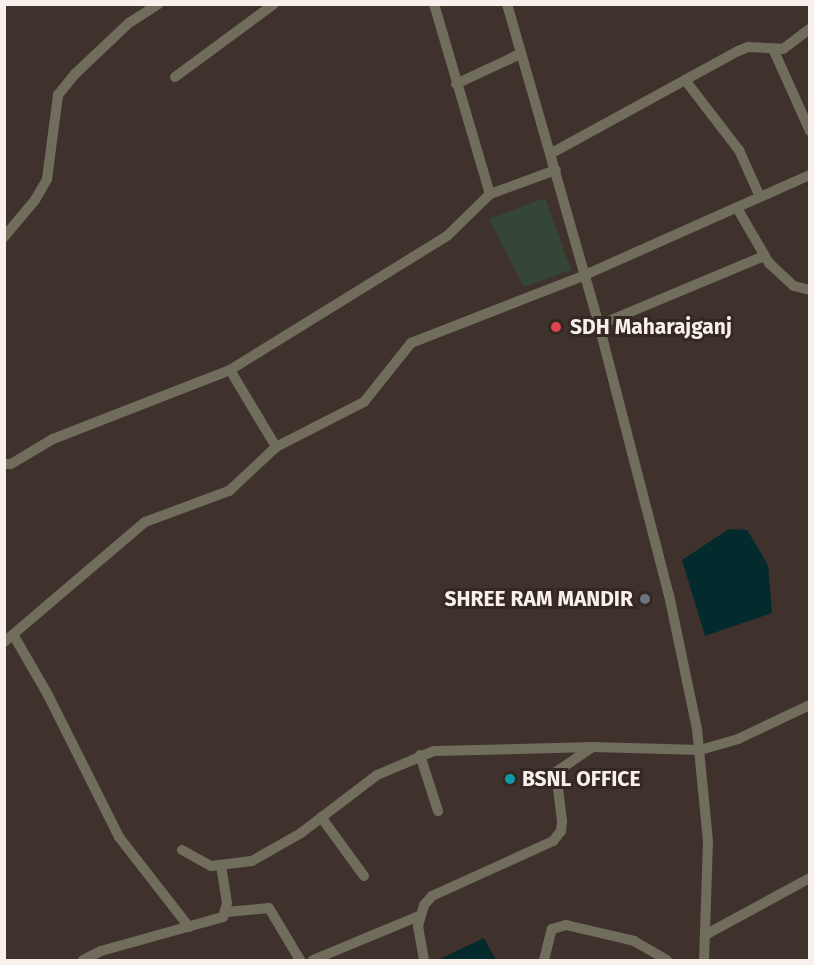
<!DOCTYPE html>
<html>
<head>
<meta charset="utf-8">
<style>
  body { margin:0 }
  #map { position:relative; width:814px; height:965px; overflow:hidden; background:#3f322d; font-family:"Fira Sans",sans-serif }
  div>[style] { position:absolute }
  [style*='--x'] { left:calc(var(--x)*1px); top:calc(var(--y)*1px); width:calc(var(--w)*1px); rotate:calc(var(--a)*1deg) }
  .green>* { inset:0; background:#354637 }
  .water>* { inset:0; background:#032a2d }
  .minor>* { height:10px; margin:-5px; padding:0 5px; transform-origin:5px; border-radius:5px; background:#706d5d }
  .dots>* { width:16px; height:16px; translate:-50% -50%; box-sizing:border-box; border:3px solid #342823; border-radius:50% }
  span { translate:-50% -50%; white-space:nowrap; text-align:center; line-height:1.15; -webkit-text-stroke:6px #342823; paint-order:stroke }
  .poi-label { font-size:21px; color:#f9f0ed; font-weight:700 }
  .left { translate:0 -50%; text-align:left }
  .right { translate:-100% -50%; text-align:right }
  .frame { position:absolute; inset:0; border:6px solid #f9f0ed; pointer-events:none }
</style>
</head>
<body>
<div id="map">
  <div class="green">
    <div style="clip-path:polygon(545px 198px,571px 270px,524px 287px,489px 219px)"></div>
  </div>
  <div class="water">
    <div style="clip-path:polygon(729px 529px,747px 530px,768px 565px,772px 613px,705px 636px,682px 560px)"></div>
    <div style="clip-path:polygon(484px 938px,496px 960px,438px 960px)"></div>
  </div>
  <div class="minor">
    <div style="--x:434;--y:4;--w:198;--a:73.6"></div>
    <div style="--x:507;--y:4;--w:334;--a:74"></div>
    <div style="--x:599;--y:325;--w:279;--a:75.5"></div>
    <div style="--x:669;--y:595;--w:137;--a:78.2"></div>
    <div style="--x:697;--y:729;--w:113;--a:84.4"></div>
    <div style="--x:708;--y:841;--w:119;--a:91.9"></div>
    <div style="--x:774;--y:51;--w:88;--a:65.8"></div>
    <div style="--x:175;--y:77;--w:123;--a:-36.4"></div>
    <div style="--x:685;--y:80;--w:88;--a:52.4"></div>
    <div style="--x:739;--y:150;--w:51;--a:65.9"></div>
    <div style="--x:456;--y:84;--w:71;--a:-25.1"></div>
    <div style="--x:550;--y:154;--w:214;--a:-28.7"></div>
    <div style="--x:738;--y:51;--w:11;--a:-22"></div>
    <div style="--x:748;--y:47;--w:35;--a:3"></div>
    <div style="--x:783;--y:49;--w:34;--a:-37"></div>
    <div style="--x:737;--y:208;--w:64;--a:59.8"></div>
    <div style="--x:769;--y:263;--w:34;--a:43"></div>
    <div style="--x:794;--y:286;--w:16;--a:14"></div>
    <div style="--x:4;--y:237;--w:48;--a:-50"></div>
    <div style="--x:35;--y:200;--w:24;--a:-60"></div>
    <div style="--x:47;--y:179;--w:85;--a:-82.5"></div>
    <div style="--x:58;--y:95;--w:27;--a:-51"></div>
    <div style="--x:75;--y:74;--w:74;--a:-43.4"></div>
    <div style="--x:129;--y:23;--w:35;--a:-33"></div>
    <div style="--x:599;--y:325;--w:179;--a:-22.7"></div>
    <div style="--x:230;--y:370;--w:90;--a:59.1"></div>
    <div style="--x:4;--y:464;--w:7;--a:0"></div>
    <div style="--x:11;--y:464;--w:49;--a:-30.8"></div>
    <div style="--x:53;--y:439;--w:190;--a:-21.3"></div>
    <div style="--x:230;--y:370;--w:255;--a:-31.7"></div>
    <div style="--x:447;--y:236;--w:60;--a:-44.3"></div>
    <div style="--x:490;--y:194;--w:70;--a:-20"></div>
    <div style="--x:14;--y:636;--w:68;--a:60"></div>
    <div style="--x:48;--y:695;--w:159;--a:63.4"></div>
    <div style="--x:119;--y:837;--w:114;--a:52.1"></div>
    <div style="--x:4;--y:642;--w:185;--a:-40.4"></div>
    <div style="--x:145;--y:522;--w:90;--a:-20.3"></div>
    <div style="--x:229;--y:491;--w:64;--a:-43.1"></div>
    <div style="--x:276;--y:447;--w:99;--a:-27.1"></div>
    <div style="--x:364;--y:402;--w:75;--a:-51.5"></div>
    <div style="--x:411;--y:343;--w:187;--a:-21.3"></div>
    <div style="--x:585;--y:275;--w:246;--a:-24"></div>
    <div style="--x:420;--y:755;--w:59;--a:72.2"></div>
    <div style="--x:321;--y:817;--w:73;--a:53.9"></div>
    <div style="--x:182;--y:850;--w:33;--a:29"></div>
    <div style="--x:211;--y:866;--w:41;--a:-7"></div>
    <div style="--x:252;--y:861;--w:56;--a:-29.7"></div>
    <div style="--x:301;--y:833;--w:96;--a:-37.3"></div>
    <div style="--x:377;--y:775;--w:62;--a:-22.8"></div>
    <div style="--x:434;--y:751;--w:159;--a:-1.4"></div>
    <div style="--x:593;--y:747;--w:107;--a:1.6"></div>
    <div style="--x:700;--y:750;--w:40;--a:-16"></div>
    <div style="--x:738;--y:739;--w:80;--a:-25.3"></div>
    <div style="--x:227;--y:912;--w:42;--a:-5.4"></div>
    <div style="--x:269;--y:908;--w:61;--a:59.2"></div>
    <div style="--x:705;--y:935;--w:119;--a:-28.5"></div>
    <div style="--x:83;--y:960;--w:20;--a:-27"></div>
    <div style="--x:101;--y:951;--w:127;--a:-15.6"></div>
    <div style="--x:223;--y:917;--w:15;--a:-74"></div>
    <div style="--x:227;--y:903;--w:36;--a:-99"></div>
    <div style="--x:313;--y:960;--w:115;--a:-22.5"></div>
    <div style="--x:424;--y:960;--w:35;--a:-100"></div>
    <div style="--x:418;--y:926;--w:22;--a:-74"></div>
    <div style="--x:424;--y:905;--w:12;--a:-48"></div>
    <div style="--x:432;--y:896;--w:133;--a:-24.4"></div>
    <div style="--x:553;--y:841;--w:13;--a:-51"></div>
    <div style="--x:561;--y:831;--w:10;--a:-84"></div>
    <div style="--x:562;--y:821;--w:49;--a:-97"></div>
    <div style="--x:556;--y:772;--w:42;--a:-34.4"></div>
    <div style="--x:544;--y:960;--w:32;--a:-76"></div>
    <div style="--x:552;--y:929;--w:15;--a:-16"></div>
    <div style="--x:566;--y:925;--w:70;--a:13.2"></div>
    <div style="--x:634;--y:941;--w:38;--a:30"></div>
  </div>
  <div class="dots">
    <div style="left:556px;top:327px;background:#e0444e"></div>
    <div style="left:645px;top:599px;background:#6b7280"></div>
    <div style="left:510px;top:779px;background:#0f9aa8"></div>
  </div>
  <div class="poi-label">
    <span class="left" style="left:570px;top:327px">SDH Maharajganj</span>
    <span class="right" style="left:633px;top:599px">SHREE RAM MANDIR</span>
    <span class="left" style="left:522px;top:779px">BSNL OFFICE</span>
  </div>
  <div class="frame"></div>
</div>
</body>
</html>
